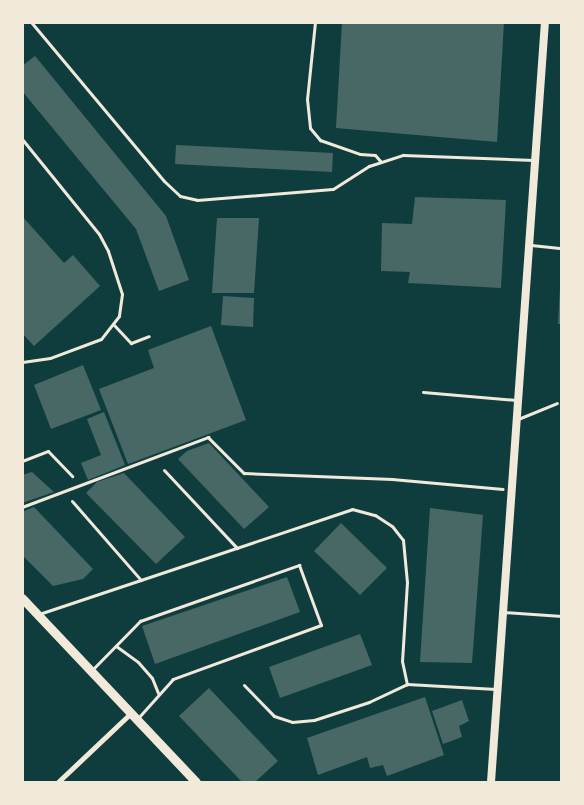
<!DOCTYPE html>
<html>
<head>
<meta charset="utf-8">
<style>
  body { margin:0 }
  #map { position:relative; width:584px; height:805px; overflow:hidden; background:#0f3d3e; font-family:"Fira Sans Condensed",sans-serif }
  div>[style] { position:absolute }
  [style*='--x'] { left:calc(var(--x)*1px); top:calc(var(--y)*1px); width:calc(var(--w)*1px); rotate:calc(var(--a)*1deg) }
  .building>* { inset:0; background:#486865 }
  .path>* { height:2.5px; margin:-1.25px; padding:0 1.25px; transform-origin:1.25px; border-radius:1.25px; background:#f1e9da }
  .service>* { height:3px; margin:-1.5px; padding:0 1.5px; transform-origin:1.5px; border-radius:1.5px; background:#f1e9da }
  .minor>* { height:5px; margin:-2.5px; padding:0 2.5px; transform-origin:2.5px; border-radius:2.5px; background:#f1e9da }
  .tertiary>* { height:8px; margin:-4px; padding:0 4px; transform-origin:4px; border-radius:4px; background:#f1e9da }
  .secondary>* { height:9px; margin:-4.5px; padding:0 4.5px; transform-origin:4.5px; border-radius:4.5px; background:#f1e9da }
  span { translate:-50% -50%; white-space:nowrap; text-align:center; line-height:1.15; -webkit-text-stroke:5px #f1e9da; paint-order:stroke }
  .frame { position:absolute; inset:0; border:24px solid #f1e9da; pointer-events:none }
</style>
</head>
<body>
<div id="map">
  <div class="building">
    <div style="clip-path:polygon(342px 22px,504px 22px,497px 142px,336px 128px)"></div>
    <div style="clip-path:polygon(35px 56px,166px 216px,189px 280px,159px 291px,136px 229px,22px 91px,22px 66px)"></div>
    <div style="clip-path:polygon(176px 145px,333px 153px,332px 172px,175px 164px)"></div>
    <div style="clip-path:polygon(415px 197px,506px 200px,501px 288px,408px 283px,410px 272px,381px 271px,382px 223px,412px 224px)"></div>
    <div style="clip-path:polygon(22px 216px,64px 263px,73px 255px,100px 286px,34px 346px,22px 333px)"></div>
    <div style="clip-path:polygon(217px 218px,259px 218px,254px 293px,212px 293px)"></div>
    <div style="clip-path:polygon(560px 287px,562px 287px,562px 324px,558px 324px)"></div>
    <div style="clip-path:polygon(223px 296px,254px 298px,253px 327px,221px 325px)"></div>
    <div style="clip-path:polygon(211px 326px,246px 420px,128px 464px,99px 389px,154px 368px,148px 350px)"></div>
    <div style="clip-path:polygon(83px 365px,101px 410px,51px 429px,34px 385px)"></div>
    <div style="clip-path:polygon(104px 412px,125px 465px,88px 480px,81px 463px,101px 455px,87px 419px)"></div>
    <div style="clip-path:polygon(209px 443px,269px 507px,244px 529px,178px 459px,187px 451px)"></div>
    <div style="clip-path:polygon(32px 472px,54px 492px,22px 503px,22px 475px)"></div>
    <div style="clip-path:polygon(124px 473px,185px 537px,156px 564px,86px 493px,97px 482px)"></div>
    <div style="clip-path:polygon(34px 507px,93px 569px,83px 579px,53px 586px,22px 555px,22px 512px)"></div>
    <div style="clip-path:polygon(430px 508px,483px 515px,472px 663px,420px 662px)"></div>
    <div style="clip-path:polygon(341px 523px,387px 568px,360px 595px,314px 551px)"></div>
    <div style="clip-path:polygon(287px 577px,300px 612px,155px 664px,142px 626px)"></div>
    <div style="clip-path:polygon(360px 634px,372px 665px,280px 698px,269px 667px)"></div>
    <div style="clip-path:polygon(209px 688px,278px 761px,255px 782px,242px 782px,179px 716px)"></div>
    <div style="clip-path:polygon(425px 697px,444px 755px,387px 776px,383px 765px,370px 768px,367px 757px,318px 775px,307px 738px)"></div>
    <div style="clip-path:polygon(462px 700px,469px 721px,459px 726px,462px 737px,443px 744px,432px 711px)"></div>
  </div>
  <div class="path">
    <div style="--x:22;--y:507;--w:199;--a:-20.6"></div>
    <div style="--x:208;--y:437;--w:51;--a:45"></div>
    <div style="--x:244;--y:473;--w:148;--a:2.3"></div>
    <div style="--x:392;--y:479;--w:111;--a:5.1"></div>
  </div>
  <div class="service">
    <div style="--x:31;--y:22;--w:207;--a:50.1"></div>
    <div style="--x:164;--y:181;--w:22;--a:43"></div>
    <div style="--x:180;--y:196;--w:17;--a:13"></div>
    <div style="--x:197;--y:200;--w:136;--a:-4.6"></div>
    <div style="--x:333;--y:189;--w:43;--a:-32.6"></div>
    <div style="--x:369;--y:166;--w:36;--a:-18"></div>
    <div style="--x:403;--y:155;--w:131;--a:2.2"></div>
    <div style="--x:315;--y:22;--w:77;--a:95.9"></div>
    <div style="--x:307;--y:99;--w:29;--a:84"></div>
    <div style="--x:310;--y:128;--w:16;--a:50"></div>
    <div style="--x:320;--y:140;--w:42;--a:19.3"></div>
    <div style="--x:360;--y:154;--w:15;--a:4"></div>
    <div style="--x:375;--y:155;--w:9;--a:49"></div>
    <div style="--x:22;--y:139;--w:122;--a:51"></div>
    <div style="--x:99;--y:234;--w:19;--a:62"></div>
    <div style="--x:108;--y:251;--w:45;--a:72"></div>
    <div style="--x:122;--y:294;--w:22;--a:98"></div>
    <div style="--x:119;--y:316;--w:29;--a:128"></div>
    <div style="--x:101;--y:339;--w:54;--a:159.6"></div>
    <div style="--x:50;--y:358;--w:28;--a:172"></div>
    <div style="--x:531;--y:245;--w:31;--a:6"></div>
    <div style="--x:114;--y:325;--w:25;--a:47"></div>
    <div style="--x:131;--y:343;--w:19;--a:-21"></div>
    <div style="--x:423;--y:392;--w:94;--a:4.9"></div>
    <div style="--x:518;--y:419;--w:42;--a:-22.3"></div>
    <div style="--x:22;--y:461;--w:28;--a:-21"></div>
    <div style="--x:48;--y:451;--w:35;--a:46"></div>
    <div style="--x:164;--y:470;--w:107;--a:46.9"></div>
    <div style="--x:72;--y:501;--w:105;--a:48.9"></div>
    <div style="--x:502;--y:612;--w:60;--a:3.8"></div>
    <div style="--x:39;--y:614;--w:330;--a:-18.5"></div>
    <div style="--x:352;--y:509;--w:24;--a:15"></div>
    <div style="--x:375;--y:515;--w:20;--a:33"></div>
    <div style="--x:392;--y:526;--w:18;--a:52"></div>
    <div style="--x:403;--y:540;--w:42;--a:84.6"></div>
    <div style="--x:407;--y:582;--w:79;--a:93.6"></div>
    <div style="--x:402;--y:661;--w:24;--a:78"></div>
    <div style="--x:407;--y:684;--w:89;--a:3.2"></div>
    <div style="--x:116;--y:646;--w:27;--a:36"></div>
    <div style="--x:138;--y:662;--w:21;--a:49"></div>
    <div style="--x:152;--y:678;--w:16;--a:68"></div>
    <div style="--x:92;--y:670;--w:69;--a:-45.6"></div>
    <div style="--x:140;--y:621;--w:169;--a:-19.4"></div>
    <div style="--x:299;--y:565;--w:64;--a:69.9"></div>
    <div style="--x:321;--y:625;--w:158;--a:160"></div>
    <div style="--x:173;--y:679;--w:52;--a:131.9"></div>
    <div style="--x:244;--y:685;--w:43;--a:45.9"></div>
    <div style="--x:274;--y:716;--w:19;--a:18"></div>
    <div style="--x:292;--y:722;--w:22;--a:-5"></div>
    <div style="--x:314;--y:720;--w:58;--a:-18.1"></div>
    <div style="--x:369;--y:702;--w:42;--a:-25.3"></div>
  </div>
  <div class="minor">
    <div style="--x:58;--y:782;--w:100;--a:-43.4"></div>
  </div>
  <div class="tertiary">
    <div style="--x:491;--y:782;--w:762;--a:-85.94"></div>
  </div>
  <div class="secondary">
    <div style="--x:22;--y:598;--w:253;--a:46.6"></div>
  </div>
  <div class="frame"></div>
</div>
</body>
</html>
